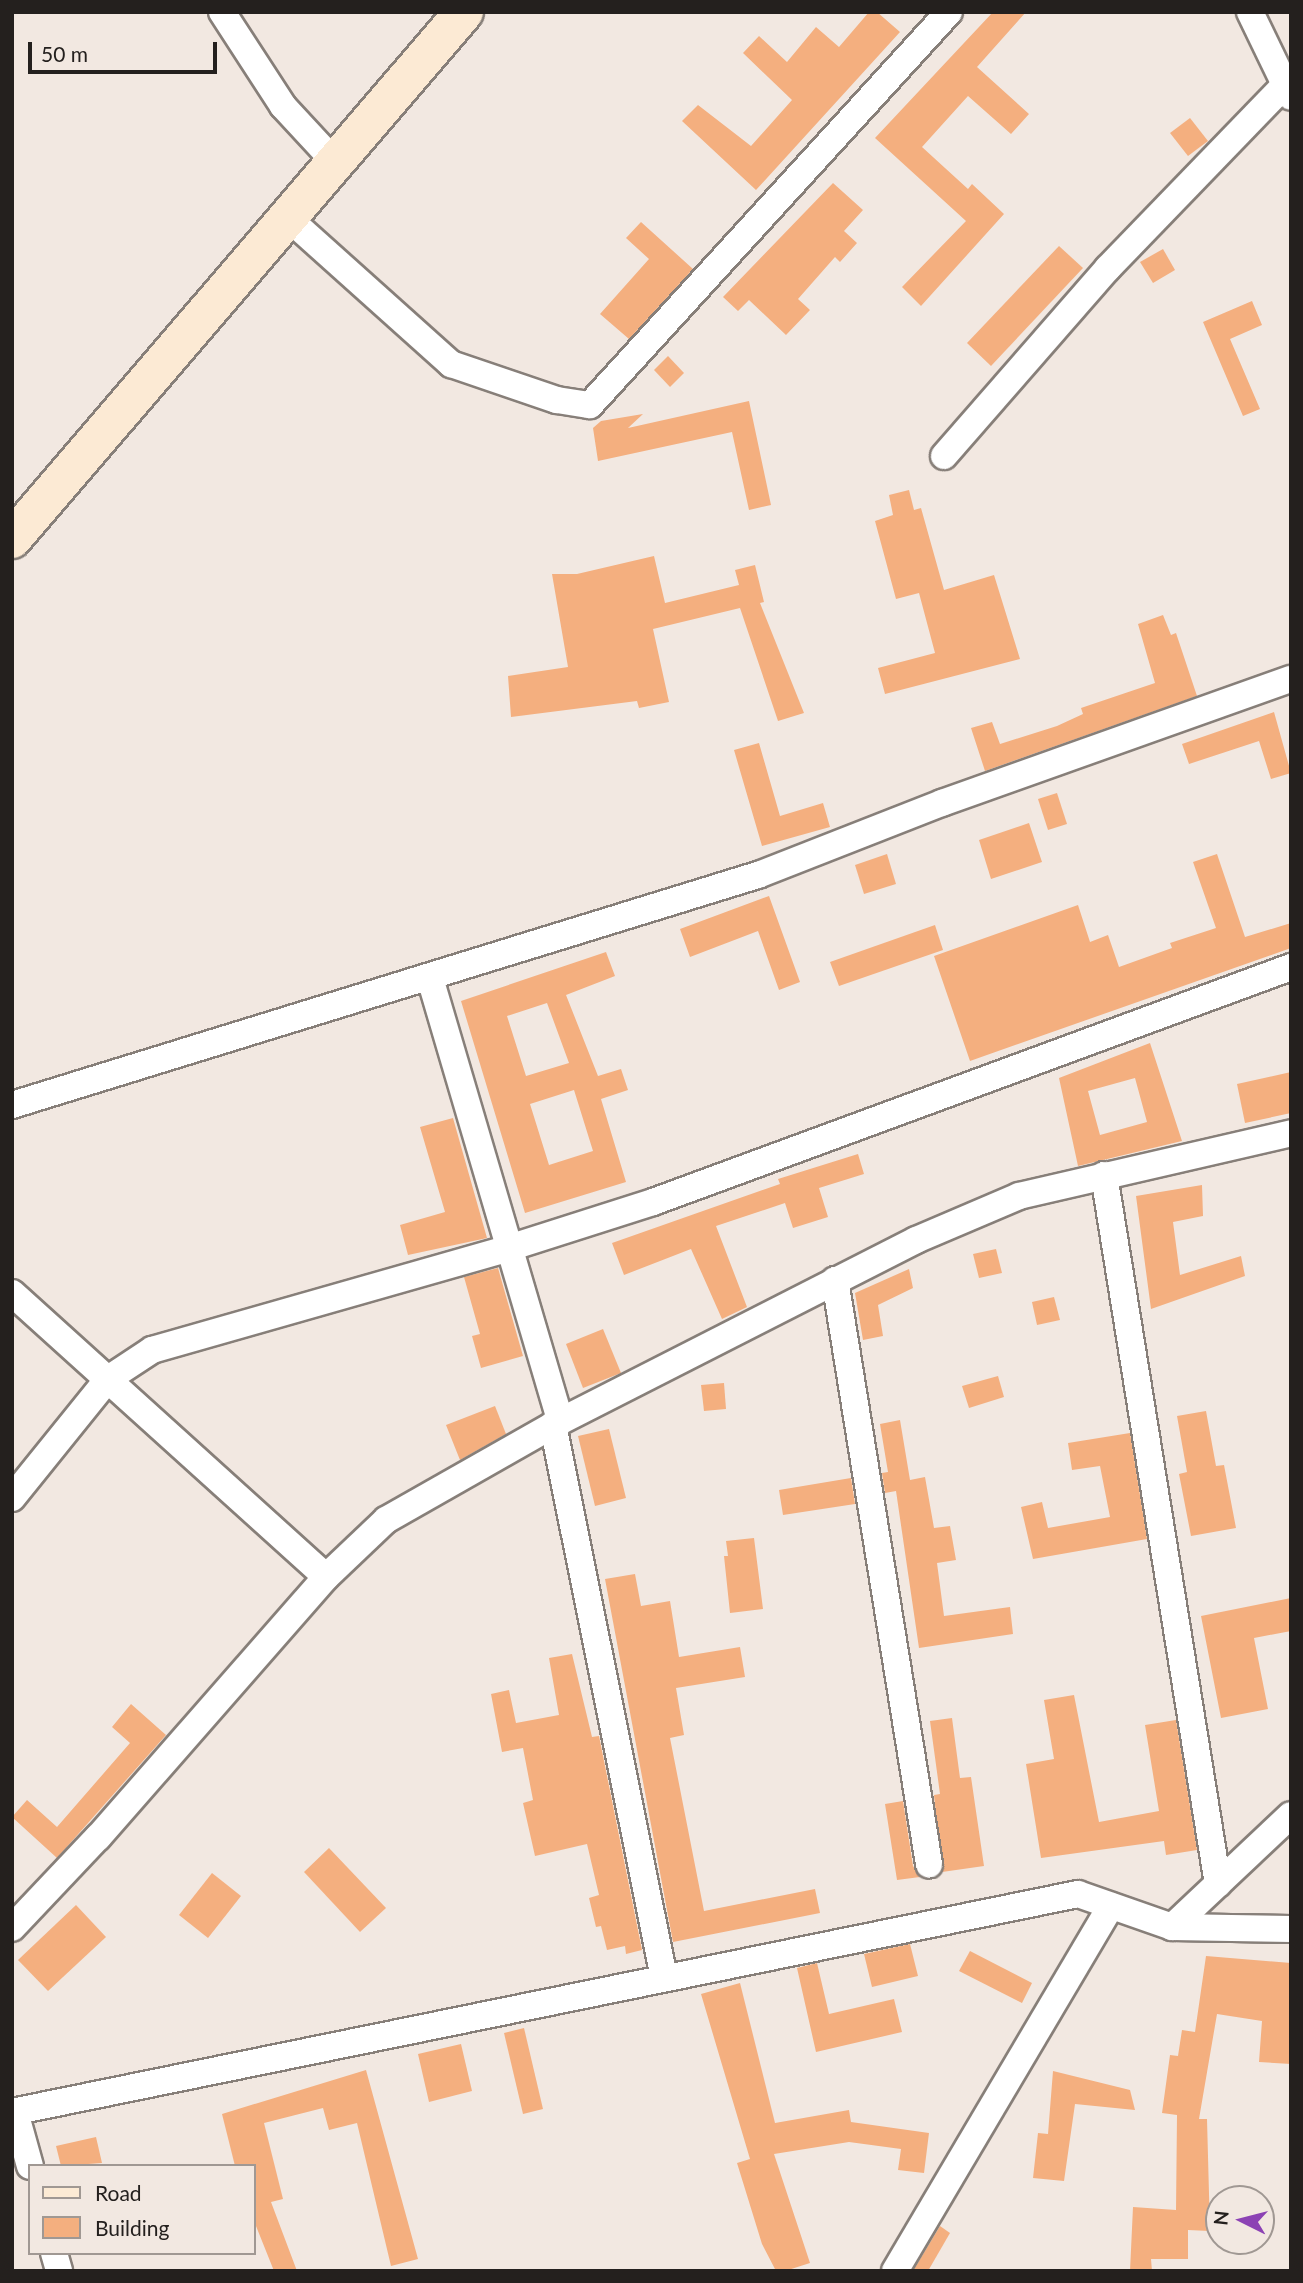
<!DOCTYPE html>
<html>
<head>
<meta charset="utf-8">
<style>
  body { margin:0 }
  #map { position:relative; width:1303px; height:2283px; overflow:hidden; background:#f2e8e1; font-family:Lato,sans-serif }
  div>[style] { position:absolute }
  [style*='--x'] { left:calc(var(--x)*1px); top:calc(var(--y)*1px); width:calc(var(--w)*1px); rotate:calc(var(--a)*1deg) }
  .building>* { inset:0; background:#f4af7f }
  .roads { filter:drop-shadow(2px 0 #877f79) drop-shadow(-2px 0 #877f79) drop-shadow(0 2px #877f79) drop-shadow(0 -2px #877f79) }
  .street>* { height:26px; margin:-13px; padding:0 13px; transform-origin:13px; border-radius:13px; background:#fff }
  .secondary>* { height:38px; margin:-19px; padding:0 19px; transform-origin:19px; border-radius:19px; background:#fcead4 }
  span { translate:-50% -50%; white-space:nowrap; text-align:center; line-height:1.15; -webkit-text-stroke:6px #f2e8e1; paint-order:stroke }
  .frame { position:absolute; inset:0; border:14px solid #24201e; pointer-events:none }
  .legend { position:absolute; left:28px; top:2164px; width:228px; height:91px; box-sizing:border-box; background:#f2e8e1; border:2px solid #a09893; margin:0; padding:9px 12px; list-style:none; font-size:21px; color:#24201e }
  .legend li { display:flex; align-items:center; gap:14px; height:35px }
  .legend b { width:35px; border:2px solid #a09893 }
  .north { position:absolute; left:1205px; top:2185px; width:70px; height:70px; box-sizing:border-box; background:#f2e8e1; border:2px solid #a09893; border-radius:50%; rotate:276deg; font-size:19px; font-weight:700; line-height:28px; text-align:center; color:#24201e }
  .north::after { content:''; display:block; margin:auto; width:24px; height:32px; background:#8c42b4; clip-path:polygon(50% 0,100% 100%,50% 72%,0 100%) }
  .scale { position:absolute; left:28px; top:42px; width:189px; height:32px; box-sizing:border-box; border:4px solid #24201e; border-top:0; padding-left:9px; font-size:21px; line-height:24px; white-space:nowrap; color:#24201e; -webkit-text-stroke:5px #f2e8e1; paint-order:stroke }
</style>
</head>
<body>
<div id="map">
  <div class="building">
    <div style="clip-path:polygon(869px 12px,877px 12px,900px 32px,756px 190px,682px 121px,698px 105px,751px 146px,792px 100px,743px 53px,759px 36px,787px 62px,816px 27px,839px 47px)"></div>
    <div style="clip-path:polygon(993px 12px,1026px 12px,977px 67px,1029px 114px,1011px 134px,968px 96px,922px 147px,968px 189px,972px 184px,1004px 214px,921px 306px,902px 287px,966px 221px,875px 138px)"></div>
    <div style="clip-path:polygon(1190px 118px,1208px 141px,1188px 156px,1170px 133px)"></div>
    <div style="clip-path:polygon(833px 183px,863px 210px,844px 231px,857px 243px,840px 262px,835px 257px,798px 299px,810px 310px,786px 335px,749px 300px,738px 311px,723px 297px)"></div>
    <div style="clip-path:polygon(641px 222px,693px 269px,629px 339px,600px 314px,649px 259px,626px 238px)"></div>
    <div style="clip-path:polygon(1059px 246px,1083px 268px,991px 366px,967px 343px)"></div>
    <div style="clip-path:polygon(1163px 249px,1175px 270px,1153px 283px,1140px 262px)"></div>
    <div style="clip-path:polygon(1252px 301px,1262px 325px,1230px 339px,1260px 409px,1243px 416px,1203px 322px)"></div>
    <div style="clip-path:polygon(668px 356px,684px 373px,670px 387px,654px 370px)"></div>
    <div style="clip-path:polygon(749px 401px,771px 505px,749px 510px,732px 432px,598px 461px,593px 428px,601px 421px,643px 414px,628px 428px)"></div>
    <div style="clip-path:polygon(909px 490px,914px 510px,921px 508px,944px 590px,994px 575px,1020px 659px,885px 694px,878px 668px,935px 653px,919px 593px,896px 599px,875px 521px,893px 515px,889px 495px)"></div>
    <div style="clip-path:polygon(654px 556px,665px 603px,739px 585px,735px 570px,755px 565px,764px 602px,760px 603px,804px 713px,778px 721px,740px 608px,653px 629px,669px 702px,639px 708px,637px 701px,511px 717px,508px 676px,568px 667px,552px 574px,577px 574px)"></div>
    <div style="clip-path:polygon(1163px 615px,1171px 635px,1176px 633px,1197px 696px,985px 771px,971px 728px,992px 722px,1000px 744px,1057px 726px,1083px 714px,1081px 708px,1155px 683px,1138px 624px)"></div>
    <div style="clip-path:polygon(1274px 712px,1291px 773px,1271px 779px,1259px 741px,1189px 764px,1182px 744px)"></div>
    <div style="clip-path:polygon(759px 743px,780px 816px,823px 803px,830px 827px,762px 846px,734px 750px)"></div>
    <div style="clip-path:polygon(1057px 793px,1067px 824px,1048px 830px,1038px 799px)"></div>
    <div style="clip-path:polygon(1029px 823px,1042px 862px,991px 879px,979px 840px)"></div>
    <div style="clip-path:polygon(887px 854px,896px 884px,864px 894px,855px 865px)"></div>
    <div style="clip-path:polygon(1217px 854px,1245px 937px,1291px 923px,1291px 948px,970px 1061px,934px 956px,1078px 905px,1090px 942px,1108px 935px,1119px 967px,1172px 948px,1170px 943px,1216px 928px,1193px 862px)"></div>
    <div style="clip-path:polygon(769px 896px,800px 982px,779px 990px,758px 931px,690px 957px,680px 929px)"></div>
    <div style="clip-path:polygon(935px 925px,943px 950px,839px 986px,830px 962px)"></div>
    <div style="clip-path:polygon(evenodd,606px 952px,615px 976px,566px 995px,598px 1076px,621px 1069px,628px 1090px,601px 1099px,626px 1182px,525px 1213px,461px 1001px,606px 952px,547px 1003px,569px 1063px,526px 1076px,507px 1016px,547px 1003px,606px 952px,574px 1090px,593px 1151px,549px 1165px,530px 1104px,574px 1090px)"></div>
    <div style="clip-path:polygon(evenodd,1150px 1043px,1182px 1141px,1078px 1166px,1059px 1078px,1150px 1043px,1135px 1078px,1147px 1122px,1100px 1135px,1088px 1091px,1135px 1078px)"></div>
    <div style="clip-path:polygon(1291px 1072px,1291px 1113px,1245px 1123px,1237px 1084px)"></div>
    <div style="clip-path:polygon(453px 1118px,487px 1238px,408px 1255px,400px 1225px,445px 1212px,420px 1127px)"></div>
    <div style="clip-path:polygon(858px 1154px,864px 1174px,819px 1188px,828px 1217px,793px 1228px,785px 1203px,716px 1226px,747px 1307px,722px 1319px,691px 1249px,624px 1275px,612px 1243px,780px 1184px,778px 1179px)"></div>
    <div style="clip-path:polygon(1202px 1185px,1203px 1216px,1173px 1222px,1180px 1275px,1241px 1256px,1245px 1276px,1151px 1309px,1136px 1196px)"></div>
    <div style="clip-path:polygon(996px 1249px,1002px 1273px,979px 1278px,973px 1254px)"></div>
    <div style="clip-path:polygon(498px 1268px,523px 1356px,481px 1368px,472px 1336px,480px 1334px,464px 1277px)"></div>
    <div style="clip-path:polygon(909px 1269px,913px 1288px,878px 1305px,883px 1336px,863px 1340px,855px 1293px)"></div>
    <div style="clip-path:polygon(1054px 1297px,1060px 1320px,1037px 1325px,1032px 1302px)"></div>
    <div style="clip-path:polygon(603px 1329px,621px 1373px,583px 1388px,566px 1344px)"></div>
    <div style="clip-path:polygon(998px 1376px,1004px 1397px,969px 1408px,962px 1386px)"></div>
    <div style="clip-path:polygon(724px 1383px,726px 1409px,704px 1411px,701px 1385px)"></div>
    <div style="clip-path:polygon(495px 1406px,506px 1434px,460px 1460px,446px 1425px)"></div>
    <div style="clip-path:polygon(1206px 1411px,1216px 1466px,1224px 1465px,1236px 1528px,1191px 1536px,1179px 1474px,1187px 1472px,1177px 1416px)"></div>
    <div style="clip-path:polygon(900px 1420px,910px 1480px,925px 1477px,934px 1528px,950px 1526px,956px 1560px,937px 1563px,944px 1616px,1010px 1607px,1013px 1634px,919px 1648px,896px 1491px,885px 1493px,882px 1473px,888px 1472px,880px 1424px)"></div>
    <div style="clip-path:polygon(609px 1429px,626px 1498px,595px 1506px,578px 1436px)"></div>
    <div style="clip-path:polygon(1130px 1433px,1147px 1539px,1033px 1559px,1021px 1507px,1042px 1502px,1048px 1528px,1110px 1517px,1100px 1466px,1072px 1470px,1068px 1443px)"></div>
    <div style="clip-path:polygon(851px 1478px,855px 1504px,783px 1515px,779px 1490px)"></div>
    <div style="clip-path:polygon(754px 1538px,763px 1609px,730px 1613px,724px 1556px,728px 1556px,726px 1541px)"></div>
    <div style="clip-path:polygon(635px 1574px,641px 1606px,670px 1601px,679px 1657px,740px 1647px,745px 1677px,676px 1688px,684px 1735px,670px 1738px,704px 1911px,815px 1889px,820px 1913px,673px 1942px,605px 1579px)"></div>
    <div style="clip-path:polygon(1291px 1598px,1291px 1631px,1254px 1638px,1268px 1709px,1221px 1718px,1201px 1616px)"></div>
    <div style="clip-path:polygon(572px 1654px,592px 1737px,599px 1736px,642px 1950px,626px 1954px,625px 1946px,607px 1950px,601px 1926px,596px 1927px,589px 1898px,599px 1895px,587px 1844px,535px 1856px,523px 1803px,533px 1800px,523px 1748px,502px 1752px,491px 1694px,509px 1690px,516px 1723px,559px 1715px,549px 1658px)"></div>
    <div style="clip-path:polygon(1074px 1695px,1099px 1822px,1159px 1811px,1145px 1725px,1176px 1720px,1197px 1850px,1166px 1855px,1164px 1841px,1041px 1858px,1026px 1764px,1054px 1759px,1044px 1700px)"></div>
    <div style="clip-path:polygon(131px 1704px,166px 1735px,57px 1858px,12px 1817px,27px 1800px,57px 1827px,130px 1743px,112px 1727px)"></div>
    <div style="clip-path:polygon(952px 1718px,960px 1778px,971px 1777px,984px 1866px,942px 1872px,934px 1795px,940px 1794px,930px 1721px)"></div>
    <div style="clip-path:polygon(903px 1801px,913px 1866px,920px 1877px,897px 1880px,885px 1804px)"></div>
    <div style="clip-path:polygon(329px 1848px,386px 1908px,360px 1932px,304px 1872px)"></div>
    <div style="clip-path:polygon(212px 1873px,241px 1896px,208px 1938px,179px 1915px)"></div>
    <div style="clip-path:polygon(76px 1905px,106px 1937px,48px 1991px,18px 1960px)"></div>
    <div style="clip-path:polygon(910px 1944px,918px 1976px,872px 1987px,864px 1954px)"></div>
    <div style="clip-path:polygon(970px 1951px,1032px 1983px,1022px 2003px,959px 1971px)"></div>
    <div style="clip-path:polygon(1206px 1956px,1291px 1963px,1291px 2064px,1259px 2062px,1262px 2021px,1217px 2014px,1199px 2119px,1207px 2119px,1210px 2231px,1188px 2230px,1188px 2259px,1151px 2259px,1152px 2271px,1130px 2271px,1133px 2207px,1176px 2210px,1177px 2115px,1162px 2113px,1170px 2055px,1178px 2056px,1182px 2030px,1195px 2032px)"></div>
    <div style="clip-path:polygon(817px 1963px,829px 2014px,894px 1999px,902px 2032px,816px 2052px,797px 1968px)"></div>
    <div style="clip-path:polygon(740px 1983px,775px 2123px,849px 2110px,851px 2122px,929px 2133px,924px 2173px,898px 2170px,901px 2149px,849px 2142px,774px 2154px,810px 2263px,785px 2271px,776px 2271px,762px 2244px,737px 2163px,750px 2159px,701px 1994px)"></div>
    <div style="clip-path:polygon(524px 2028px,543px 2109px,523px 2114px,504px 2033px)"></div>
    <div style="clip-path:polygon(461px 2044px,472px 2091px,429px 2102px,418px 2054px)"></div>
    <div style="clip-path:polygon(366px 2070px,418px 2259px,391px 2266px,357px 2123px,329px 2130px,323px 2108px,264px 2123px,283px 2199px,271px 2202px,297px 2271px,274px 2271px,254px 2221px,254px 2166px,235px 2166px,222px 2114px)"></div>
    <div style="clip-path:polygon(1053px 2071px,1130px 2090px,1135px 2110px,1075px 2104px,1064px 2181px,1033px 2178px,1038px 2133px,1048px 2134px)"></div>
    <div style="clip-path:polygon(96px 2137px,102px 2163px,61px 2166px,56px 2146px)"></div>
    <div style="clip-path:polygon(940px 2226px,950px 2233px,928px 2271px,913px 2271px)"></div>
  </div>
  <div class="roads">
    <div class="street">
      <div style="--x:222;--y:12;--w:112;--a:57"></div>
      <div style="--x:283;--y:106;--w:75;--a:47.2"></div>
      <div style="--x:1250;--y:12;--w:94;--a:64.2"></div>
      <div style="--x:286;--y:216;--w:222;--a:41.9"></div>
      <div style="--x:451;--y:364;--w:112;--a:18.8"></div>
      <div style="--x:557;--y:400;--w:33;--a:9"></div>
      <div style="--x:590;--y:405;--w:532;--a:-47.59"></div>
      <div style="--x:944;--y:456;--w:249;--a:-48.9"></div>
      <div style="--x:1108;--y:268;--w:255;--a:-46"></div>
      <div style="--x:430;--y:978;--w:462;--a:73.6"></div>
      <div style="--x:12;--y:1105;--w:781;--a:-17.14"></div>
      <div style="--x:758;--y:875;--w:198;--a:-21.4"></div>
      <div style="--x:942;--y:803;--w:370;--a:-19.6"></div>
      <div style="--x:1104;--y:1175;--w:718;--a:80.87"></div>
      <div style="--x:835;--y:1280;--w:592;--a:80.86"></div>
      <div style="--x:12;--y:1293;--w:423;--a:42.1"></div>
      <div style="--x:326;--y:1577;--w:346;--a:131.2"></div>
      <div style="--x:98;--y:1837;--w:125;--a:133.4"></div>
      <div style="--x:553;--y:1425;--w:564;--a:78.65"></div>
      <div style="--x:12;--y:1498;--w:153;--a:-51.1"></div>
      <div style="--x:108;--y:1379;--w:53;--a:-33.4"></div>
      <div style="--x:152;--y:1350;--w:371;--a:-15.9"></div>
      <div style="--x:509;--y:1248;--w:151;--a:-17.7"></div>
      <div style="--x:653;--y:1202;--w:680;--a:-20.22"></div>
      <div style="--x:326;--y:1577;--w:83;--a:-43.5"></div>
      <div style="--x:386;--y:1520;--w:192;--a:-29.6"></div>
      <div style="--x:553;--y:1425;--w:407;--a:-27"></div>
      <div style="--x:916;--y:1240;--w:112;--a:-23.1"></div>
      <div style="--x:1019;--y:1196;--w:279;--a:-13"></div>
      <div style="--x:1172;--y:1927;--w:163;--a:-43.3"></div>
      <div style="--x:12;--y:2112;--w:1088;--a:-11.56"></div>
      <div style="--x:1078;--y:1894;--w:100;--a:19.3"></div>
      <div style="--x:1172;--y:1927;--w:119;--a:1"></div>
      <div style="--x:15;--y:2112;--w:56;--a:74.5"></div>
      <div style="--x:54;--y:2253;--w:19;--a:74"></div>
      <div style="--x:895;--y:2271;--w:424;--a:-59.4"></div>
    </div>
    <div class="secondary">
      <div style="--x:12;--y:539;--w:694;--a:-49.38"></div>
    </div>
  </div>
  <div class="frame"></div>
  <ul class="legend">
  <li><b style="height:9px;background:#fcead4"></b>Road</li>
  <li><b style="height:19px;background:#f4af7f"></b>Building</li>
  </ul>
  <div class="north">N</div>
  <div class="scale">50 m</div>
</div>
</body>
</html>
